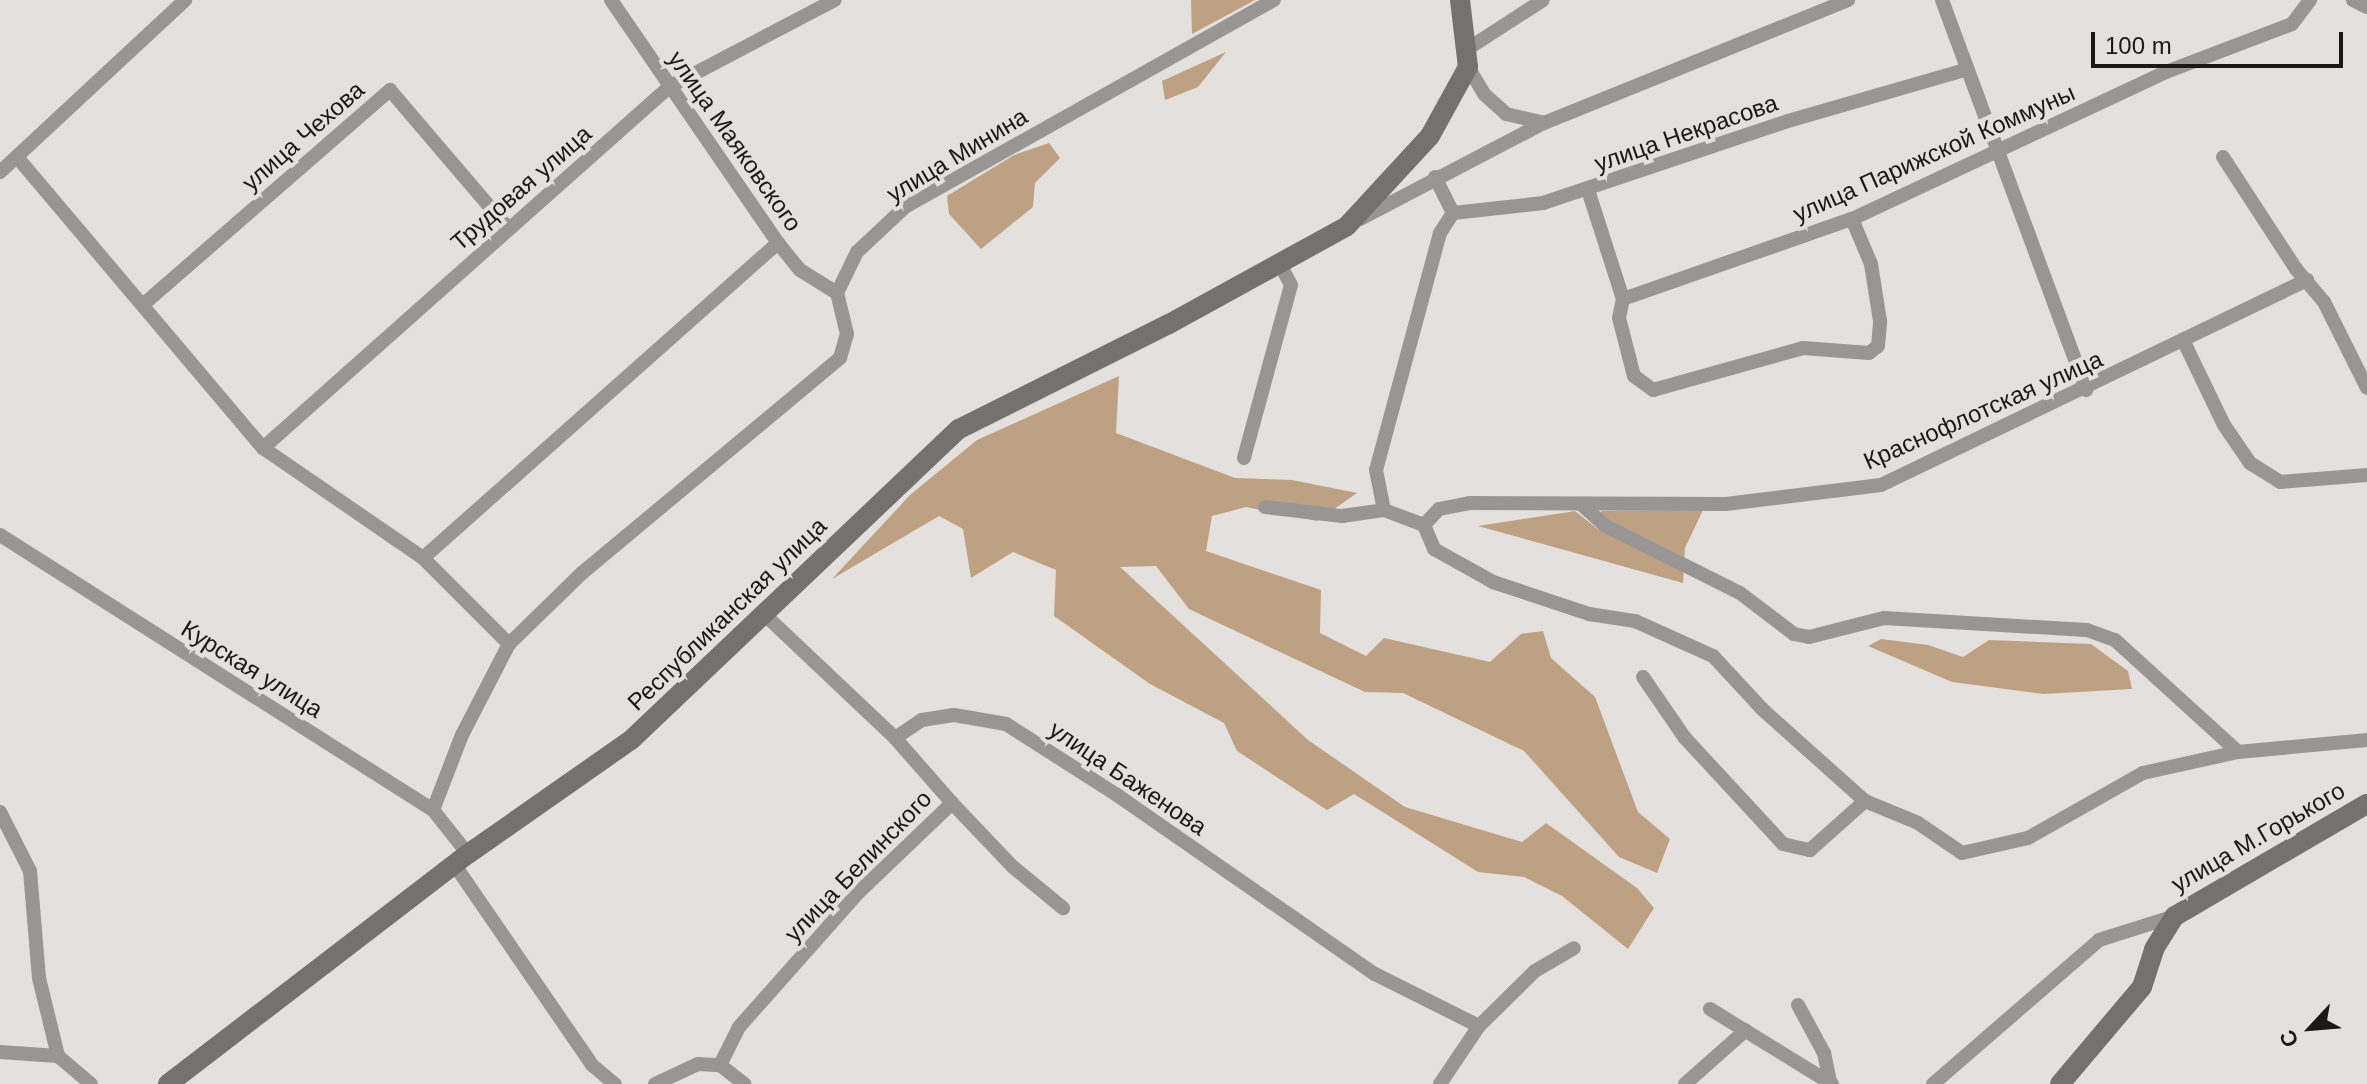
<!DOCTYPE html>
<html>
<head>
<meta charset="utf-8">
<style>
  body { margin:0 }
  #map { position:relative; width:2367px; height:1084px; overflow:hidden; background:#e3e0dd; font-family:Helvetica,sans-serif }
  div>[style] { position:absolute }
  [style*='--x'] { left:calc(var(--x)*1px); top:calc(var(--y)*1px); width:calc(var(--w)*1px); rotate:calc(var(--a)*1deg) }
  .forest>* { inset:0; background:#bea183 }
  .street>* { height:14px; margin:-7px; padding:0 7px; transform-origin:7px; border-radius:7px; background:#979695 }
  .secondary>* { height:20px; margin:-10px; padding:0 10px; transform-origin:10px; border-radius:10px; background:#747271 }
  span { translate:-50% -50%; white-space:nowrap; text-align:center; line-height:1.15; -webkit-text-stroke:8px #e3e0dd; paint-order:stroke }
  .street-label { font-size:24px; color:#1a1918 }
  .north { position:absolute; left:2271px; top:988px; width:80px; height:80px; -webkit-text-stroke:6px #e3e0dd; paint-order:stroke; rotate:244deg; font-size:22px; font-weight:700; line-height:32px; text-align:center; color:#1a1918 }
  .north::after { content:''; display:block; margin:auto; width:28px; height:36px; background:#1a1918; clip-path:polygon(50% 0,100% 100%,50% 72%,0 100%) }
  .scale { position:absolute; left:2091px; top:32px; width:252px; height:36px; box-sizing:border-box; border:4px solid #1a1918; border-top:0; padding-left:10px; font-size:24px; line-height:28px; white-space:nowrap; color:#1a1918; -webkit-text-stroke:6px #e3e0dd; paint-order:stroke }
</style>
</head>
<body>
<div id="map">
  <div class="forest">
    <div style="clip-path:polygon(1191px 0,1255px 0,1192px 34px)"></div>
    <div style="clip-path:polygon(1226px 52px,1198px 87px,1165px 100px,1162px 81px)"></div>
    <div style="clip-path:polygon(1049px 143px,1060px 158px,1035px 183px,1033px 207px,981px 249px,949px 214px,947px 196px,1014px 155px)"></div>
    <div style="clip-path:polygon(1119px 376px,1116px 433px,1235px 478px,1292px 480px,1357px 493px,1317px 521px,1246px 507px,1212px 516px,1206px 551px,1321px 590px,1320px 633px,1366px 656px,1384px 638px,1490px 662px,1521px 634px,1543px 631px,1551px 658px,1595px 697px,1638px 812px,1670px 839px,1657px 873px,1619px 857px,1524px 751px,1403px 693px,1365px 692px,1189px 609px,1156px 566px,1120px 567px,1308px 740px,1405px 807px,1522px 842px,1546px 823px,1637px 888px,1654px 908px,1628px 949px,1562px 896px,1524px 877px,1478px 872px,1354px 794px,1327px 810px,1237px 751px,1224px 723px,1150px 684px,1054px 616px,1056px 570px,1013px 552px,971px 578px,963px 529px,939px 516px,832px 579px,910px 495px,977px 440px)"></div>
    <div style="clip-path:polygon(1703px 510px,1685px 548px,1683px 583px,1478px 526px,1575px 511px,1600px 531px,1601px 511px)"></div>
    <div style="clip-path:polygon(1881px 639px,1928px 645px,1963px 657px,1989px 640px,2091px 644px,2128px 671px,2132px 689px,2043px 694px,1952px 682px,1868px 646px)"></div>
  </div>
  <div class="street">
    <div style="--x:611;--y:0;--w:295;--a:55.5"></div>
    <div style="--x:778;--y:243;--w:35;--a:51"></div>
    <div style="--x:800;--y:270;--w:44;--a:31.9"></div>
    <div style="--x:1942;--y:0;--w:416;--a:69.7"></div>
    <div style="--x:2353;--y:0;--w:16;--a:27"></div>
    <div style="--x:1469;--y:48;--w:88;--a:-33"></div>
    <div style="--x:1468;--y:67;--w:31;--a:59"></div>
    <div style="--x:1484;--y:94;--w:30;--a:42"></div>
    <div style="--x:1506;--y:114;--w:39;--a:13"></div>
    <div style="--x:17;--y:157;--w:381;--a:49.8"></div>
    <div style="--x:263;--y:448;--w:194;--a:34.5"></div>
    <div style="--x:2223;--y:157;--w:134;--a:56.9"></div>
    <div style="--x:2296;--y:269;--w:43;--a:49.7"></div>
    <div style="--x:2324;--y:302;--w:96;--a:63.4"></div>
    <div style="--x:0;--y:172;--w:253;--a:-42.9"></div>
    <div style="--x:1435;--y:177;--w:40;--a:63.4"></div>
    <div style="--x:1588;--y:190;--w:114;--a:72.2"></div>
    <div style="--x:1623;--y:299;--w:243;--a:-19.3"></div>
    <div style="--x:1852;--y:219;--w:347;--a:-25.1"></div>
    <div style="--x:2166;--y:72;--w:135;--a:-20.9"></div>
    <div style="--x:2292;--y:24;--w:30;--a:-53"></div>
    <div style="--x:1453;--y:213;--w:24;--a:123"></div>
    <div style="--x:1440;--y:233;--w:245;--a:105.1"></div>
    <div style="--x:1376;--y:470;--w:41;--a:78.7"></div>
    <div style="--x:1384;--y:510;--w:43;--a:20.6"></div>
    <div style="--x:1424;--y:525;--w:26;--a:67"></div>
    <div style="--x:1434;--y:549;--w:68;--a:29.2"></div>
    <div style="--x:1493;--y:582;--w:101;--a:18.4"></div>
    <div style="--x:1589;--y:614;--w:47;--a:8.7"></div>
    <div style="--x:1635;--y:621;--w:85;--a:24.2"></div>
    <div style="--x:1713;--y:656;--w:72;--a:47.2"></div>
    <div style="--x:1762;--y:709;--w:138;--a:41.8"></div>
    <div style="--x:1865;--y:801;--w:57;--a:22.5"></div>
    <div style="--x:1918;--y:823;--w:53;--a:34.3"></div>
    <div style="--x:1962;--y:853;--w:68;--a:-12.8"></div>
    <div style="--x:2028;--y:838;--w:132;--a:-29.5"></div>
    <div style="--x:2143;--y:773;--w:97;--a:-12.5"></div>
    <div style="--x:2238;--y:752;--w:130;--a:-5.3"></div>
    <div style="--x:1453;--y:213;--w:91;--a:-6.3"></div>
    <div style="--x:1543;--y:203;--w:258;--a:-18.5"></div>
    <div style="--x:1788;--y:121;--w:187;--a:-16.1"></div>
    <div style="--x:1360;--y:219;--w:208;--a:-27.6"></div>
    <div style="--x:1544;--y:123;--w:328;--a:-22"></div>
    <div style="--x:1623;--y:299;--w:19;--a:102"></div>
    <div style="--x:1619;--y:318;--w:60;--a:75.5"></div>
    <div style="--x:1634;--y:376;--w:24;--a:36"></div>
    <div style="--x:1653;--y:390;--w:156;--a:-15.6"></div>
    <div style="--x:1803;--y:348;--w:66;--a:4.3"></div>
    <div style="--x:1869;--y:353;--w:11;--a:-38"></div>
    <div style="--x:1878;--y:346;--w:25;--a:-85"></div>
    <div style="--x:1880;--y:321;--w:58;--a:-99"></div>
    <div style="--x:1871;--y:264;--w:49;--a:-112.9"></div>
    <div style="--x:145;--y:303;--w:325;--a:-41"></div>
    <div style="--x:390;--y:90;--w:182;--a:49.5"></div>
    <div style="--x:2184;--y:342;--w:92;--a:64.3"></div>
    <div style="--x:2224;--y:425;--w:46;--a:55.6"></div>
    <div style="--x:2250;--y:463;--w:36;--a:32"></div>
    <div style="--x:2280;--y:482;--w:87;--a:-4.6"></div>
    <div style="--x:263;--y:448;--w:543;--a:-41.64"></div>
    <div style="--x:669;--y:87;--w:187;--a:-27.7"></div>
    <div style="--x:1244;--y:458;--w:179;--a:-74.8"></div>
    <div style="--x:1291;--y:285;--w:24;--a:-118"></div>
    <div style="--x:1581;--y:504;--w:31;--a:42"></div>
    <div style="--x:1604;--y:525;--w:152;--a:26.6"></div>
    <div style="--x:1740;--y:593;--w:68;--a:37.2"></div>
    <div style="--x:1794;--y:634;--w:15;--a:11"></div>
    <div style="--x:1809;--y:637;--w:77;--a:-14.2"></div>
    <div style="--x:1884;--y:618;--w:203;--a:3.4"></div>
    <div style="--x:2087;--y:630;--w:30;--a:20"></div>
    <div style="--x:2115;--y:640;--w:166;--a:42.3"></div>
    <div style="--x:1265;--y:507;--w:78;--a:6.7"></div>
    <div style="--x:1342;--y:516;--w:42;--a:-8.1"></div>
    <div style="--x:1424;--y:525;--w:22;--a:-47"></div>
    <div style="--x:1439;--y:509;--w:31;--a:-11"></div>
    <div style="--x:1469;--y:503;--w:257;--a:0.2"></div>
    <div style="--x:1726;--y:504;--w:156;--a:-7"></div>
    <div style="--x:1881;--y:485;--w:473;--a:-25.7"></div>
    <div style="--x:0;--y:535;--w:513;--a:32.42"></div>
    <div style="--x:433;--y:810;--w:56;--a:51.5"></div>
    <div style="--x:764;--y:614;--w:180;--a:43.4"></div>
    <div style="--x:895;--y:738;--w:32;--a:-34"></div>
    <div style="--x:922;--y:720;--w:32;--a:-9"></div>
    <div style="--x:954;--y:715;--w:53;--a:9.8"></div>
    <div style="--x:1006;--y:724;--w:132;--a:32.6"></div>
    <div style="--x:1117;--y:795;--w:314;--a:34.8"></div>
    <div style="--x:1375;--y:974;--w:116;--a:26.6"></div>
    <div style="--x:1479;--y:1026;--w:78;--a:-44.5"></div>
    <div style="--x:1535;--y:971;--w:45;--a:-30.5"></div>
    <div style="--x:509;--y:644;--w:122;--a:-135"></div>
    <div style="--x:423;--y:558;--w:475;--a:-41.6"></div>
    <div style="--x:1643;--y:677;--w:74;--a:55.5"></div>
    <div style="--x:1685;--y:738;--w:144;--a:47.2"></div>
    <div style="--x:1783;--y:844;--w:28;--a:13"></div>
    <div style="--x:1810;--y:850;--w:74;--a:-41.7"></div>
    <div style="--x:952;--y:803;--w:88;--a:46.4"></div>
    <div style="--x:1013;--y:867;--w:65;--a:39.4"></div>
    <div style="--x:433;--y:810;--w:80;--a:-68.9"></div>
    <div style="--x:462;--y:735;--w:102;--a:-62.7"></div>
    <div style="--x:509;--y:644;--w:102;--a:-44.2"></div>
    <div style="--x:582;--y:573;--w:336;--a:-39.8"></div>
    <div style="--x:840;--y:358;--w:25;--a:-74"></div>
    <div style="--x:847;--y:334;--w:42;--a:-103.7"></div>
    <div style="--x:837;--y:293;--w:46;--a:-64"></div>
    <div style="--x:857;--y:252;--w:66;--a:-43.2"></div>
    <div style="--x:905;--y:207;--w:423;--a:-29.3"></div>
    <div style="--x:0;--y:812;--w:66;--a:63"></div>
    <div style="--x:30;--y:871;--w:107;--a:85.2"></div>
    <div style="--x:39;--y:978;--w:80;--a:76.3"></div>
    <div style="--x:58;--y:1056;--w:43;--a:40.3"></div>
    <div style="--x:454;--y:864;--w:244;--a:55.5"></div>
    <div style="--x:592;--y:1065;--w:30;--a:40"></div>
    <div style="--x:1798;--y:1005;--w:55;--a:61.6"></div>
    <div style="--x:1824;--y:1053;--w:29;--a:78"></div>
    <div style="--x:1710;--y:1009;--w:143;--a:31.6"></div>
    <div style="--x:0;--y:1052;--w:58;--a:3.9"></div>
    <div style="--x:720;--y:1065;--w:31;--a:38"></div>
    <div style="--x:655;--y:1084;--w:47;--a:-24.9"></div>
    <div style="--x:698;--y:1064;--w:22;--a:3"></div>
    <div style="--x:720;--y:1065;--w:42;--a:-63.4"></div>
    <div style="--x:739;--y:1027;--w:181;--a:-48.4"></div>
    <div style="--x:859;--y:892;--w:129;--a:-43.7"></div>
    <div style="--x:952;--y:803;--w:86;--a:-131.2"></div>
    <div style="--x:1440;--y:1084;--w:70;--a:-56.1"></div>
    <div style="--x:1685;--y:1084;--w:81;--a:-41.5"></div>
    <div style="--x:1933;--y:1084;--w:220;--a:-40.9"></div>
    <div style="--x:2099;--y:940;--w:80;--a:-17.5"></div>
  </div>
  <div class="secondary">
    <div style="--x:168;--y:1084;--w:378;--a:-37.5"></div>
    <div style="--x:468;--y:854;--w:199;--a:-35"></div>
    <div style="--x:631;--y:740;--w:452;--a:-43.5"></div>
    <div style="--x:959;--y:429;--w:235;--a:-26.6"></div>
    <div style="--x:1169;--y:324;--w:203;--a:-28.8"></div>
    <div style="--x:1347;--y:226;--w:122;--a:-47.3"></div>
    <div style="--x:1430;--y:136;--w:79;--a:-61.2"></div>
    <div style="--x:1468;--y:67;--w:67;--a:-96.8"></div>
    <div style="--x:2060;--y:1084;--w:127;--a:-49.8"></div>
    <div style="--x:2142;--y:987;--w:40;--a:-72"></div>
    <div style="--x:2154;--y:949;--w:39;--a:-58"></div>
    <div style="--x:2175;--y:916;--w:222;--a:-30.3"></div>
  </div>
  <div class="street-label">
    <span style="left:1686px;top:133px;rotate:-19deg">улица Некрасова</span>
    <span style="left:303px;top:136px;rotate:-41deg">улица Чехова</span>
    <span style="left:735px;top:141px;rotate:55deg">улица Маяковского</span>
    <span style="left:1934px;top:153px;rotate:-24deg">улица Парижской Коммуны</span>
    <span style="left:957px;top:155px;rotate:-31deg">улица Минина</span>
    <span style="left:521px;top:188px;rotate:-41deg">Трудовая улица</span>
    <span style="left:1983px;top:410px;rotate:-24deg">Краснофлотская улица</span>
    <span style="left:727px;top:614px;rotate:-44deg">Республиканская улица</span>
    <span style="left:252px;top:669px;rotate:32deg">Курская улица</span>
    <span style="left:1128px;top:778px;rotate:34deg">улица Баженова</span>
    <span style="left:2258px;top:837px;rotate:-30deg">улица М.Горького</span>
    <span style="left:858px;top:866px;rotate:-46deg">улица Белинского</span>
  </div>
  <div class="north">С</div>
  <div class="scale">100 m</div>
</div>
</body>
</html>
